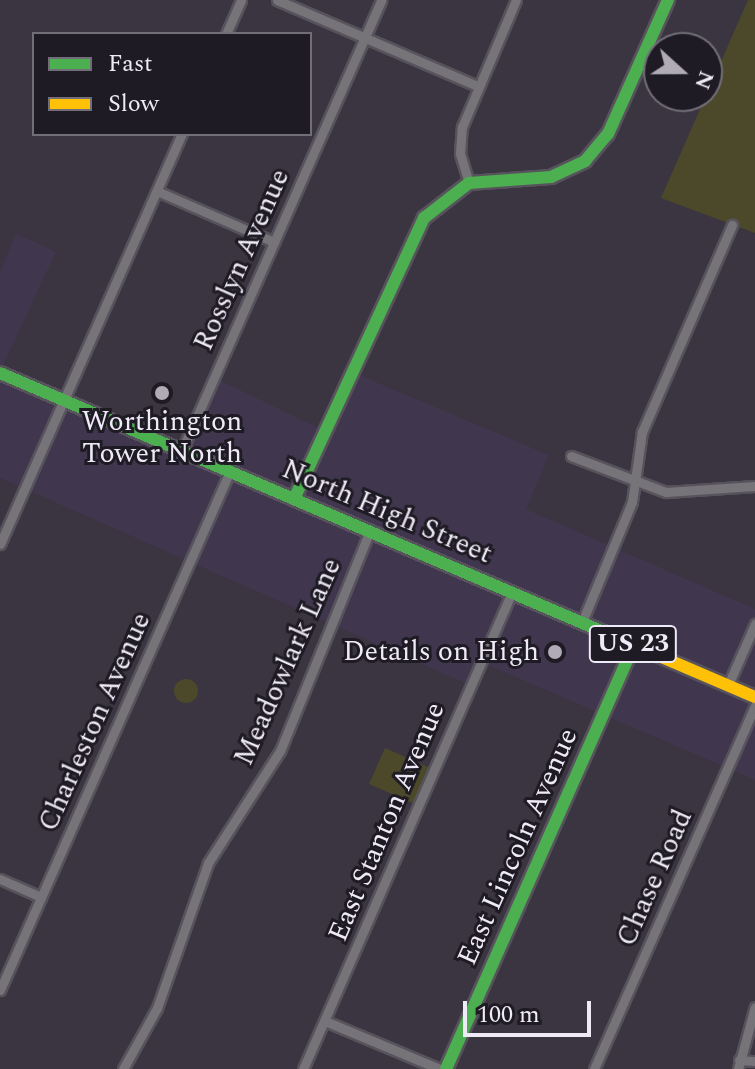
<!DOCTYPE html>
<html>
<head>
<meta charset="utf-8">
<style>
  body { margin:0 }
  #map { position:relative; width:755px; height:1069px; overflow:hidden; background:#3a3540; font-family:Spectral,serif }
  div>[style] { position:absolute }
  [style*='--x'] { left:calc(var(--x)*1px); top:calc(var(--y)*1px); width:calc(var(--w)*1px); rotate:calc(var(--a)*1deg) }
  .built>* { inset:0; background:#40364d }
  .green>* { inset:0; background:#4b492a }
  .round { border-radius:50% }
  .roads { filter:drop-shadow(2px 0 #57535c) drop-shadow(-2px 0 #57535c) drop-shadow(0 2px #57535c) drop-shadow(0 -2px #57535c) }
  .street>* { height:9px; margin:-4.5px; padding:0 4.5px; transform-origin:4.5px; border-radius:4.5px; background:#767479 }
  .fast>* { height:12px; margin:-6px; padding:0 6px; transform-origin:6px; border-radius:6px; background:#4caf50 }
  .slow>* { height:12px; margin:-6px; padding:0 6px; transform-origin:6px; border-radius:6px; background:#ffc107 }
  .dots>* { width:22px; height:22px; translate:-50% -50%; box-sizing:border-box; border:4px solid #1f1b24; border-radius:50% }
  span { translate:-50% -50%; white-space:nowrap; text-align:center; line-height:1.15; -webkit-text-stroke:6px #1f1b24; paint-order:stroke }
  .shield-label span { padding:2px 6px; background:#1f1b24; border:2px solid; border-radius:6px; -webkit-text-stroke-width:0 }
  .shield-label { font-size:26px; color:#efeaf7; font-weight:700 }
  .street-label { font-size:28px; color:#efeaf7 }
  .poi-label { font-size:28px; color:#efeaf7 }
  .right { translate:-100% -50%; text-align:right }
  .legend { position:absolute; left:32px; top:32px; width:280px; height:104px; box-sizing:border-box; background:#1f1b24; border:2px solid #726e78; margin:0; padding:10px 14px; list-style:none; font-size:24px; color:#efeaf7 }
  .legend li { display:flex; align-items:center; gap:16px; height:40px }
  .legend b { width:40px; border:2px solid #726e78 }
  .north { position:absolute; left:643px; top:32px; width:80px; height:80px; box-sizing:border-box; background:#1f1b24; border:2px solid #726e78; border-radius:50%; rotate:111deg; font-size:22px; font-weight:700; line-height:32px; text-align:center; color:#efeaf7 }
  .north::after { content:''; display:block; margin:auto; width:28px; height:36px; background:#b0abb7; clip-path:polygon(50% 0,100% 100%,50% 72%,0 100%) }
  .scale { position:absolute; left:463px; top:1001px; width:128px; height:36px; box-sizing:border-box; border:4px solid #efeaf7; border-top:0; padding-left:10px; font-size:24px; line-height:28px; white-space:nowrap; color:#efeaf7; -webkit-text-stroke:6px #1f1b24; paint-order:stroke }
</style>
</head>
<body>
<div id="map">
  <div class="built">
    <div style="clip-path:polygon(16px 233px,56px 252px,0 372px,182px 452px,215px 378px,325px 431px,352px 372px,549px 455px,526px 509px,755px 609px,755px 780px,481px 662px,467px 684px,0 478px,0 272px)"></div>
  </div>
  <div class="green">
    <div style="clip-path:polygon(748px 0,755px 0,755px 233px,661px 198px)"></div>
    <div class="round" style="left:174px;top:679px;width:24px;height:24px"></div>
    <div style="clip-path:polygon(385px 748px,430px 768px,415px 804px,369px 784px)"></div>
  </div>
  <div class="roads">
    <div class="street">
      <div style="--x:277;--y:0;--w:219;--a:23.2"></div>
      <div style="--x:226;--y:34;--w:37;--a:-66"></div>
      <div style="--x:469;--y:183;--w:31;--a:-107"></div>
      <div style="--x:460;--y:153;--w:26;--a:-86"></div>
      <div style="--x:462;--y:127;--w:138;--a:-67"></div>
      <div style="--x:157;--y:191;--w:128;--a:23.6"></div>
      <div style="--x:182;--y:450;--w:492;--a:-66.1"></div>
      <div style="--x:571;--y:456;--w:102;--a:20.8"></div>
      <div style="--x:666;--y:492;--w:89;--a:-3.9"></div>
      <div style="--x:0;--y:544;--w:449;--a:-66.1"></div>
      <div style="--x:582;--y:622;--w:130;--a:-67.4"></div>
      <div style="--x:632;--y:502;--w:71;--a:-81.9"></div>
      <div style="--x:642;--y:432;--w:226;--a:-66.5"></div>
      <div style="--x:728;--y:685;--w:67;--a:-66.1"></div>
      <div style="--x:0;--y:879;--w:45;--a:23.7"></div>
      <div style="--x:0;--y:990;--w:568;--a:-66.1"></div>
      <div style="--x:325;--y:1021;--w:125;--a:22.7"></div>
      <div style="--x:739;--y:1060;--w:16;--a:4"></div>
      <div style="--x:123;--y:1069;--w:70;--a:-60.9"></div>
      <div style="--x:157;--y:1008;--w:154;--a:-70.6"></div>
      <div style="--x:208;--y:863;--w:133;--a:-57.3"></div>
      <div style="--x:280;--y:751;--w:238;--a:-67.8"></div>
      <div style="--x:303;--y:1069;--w:521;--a:-66.34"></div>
      <div style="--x:594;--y:1069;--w:398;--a:-66.1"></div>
      <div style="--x:738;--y:1069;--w:64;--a:-74.7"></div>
    </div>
    <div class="fast">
      <div style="--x:0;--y:373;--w:700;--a:23.23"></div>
      <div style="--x:294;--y:499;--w:310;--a:-65.2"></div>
      <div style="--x:424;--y:218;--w:57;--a:-37.9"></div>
      <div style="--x:469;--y:183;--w:82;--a:-4.2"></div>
      <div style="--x:551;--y:177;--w:38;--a:-25"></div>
      <div style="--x:585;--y:161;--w:35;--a:-50"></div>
      <div style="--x:608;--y:134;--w:147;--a:-65.9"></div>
      <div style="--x:446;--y:1069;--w:464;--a:-66.1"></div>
    </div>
    <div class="slow">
      <div style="--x:643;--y:649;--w:122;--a:23.2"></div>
    </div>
  </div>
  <div class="dots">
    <div style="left:162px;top:393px;background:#b0abb7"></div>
    <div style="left:555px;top:652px;background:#b0abb7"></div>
  </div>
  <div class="shield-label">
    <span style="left:633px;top:644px">US 23</span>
  </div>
  <div class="street-label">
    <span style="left:242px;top:260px;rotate:-66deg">Rosslyn Avenue</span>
    <span style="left:387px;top:512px;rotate:23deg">North High Street</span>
    <span style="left:288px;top:662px;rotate:-66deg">Meadowlark Lane</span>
    <span style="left:95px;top:722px;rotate:-66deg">Charleston Avenue</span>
    <span style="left:387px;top:822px;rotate:-67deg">East Stanton Avenue</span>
    <span style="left:518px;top:847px;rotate:-66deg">East Lincoln Avenue</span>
    <span style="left:655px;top:878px;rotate:-66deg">Chase Road</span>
  </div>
  <div class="poi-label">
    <span style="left:162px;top:438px">Worthington<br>Tower North</span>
    <span class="right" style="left:539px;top:652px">Details on High</span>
  </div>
  <ul class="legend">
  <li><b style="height:10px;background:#4caf50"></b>Fast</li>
  <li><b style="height:10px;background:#ffc107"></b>Slow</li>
  </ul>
  <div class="north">N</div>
  <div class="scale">100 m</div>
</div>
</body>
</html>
